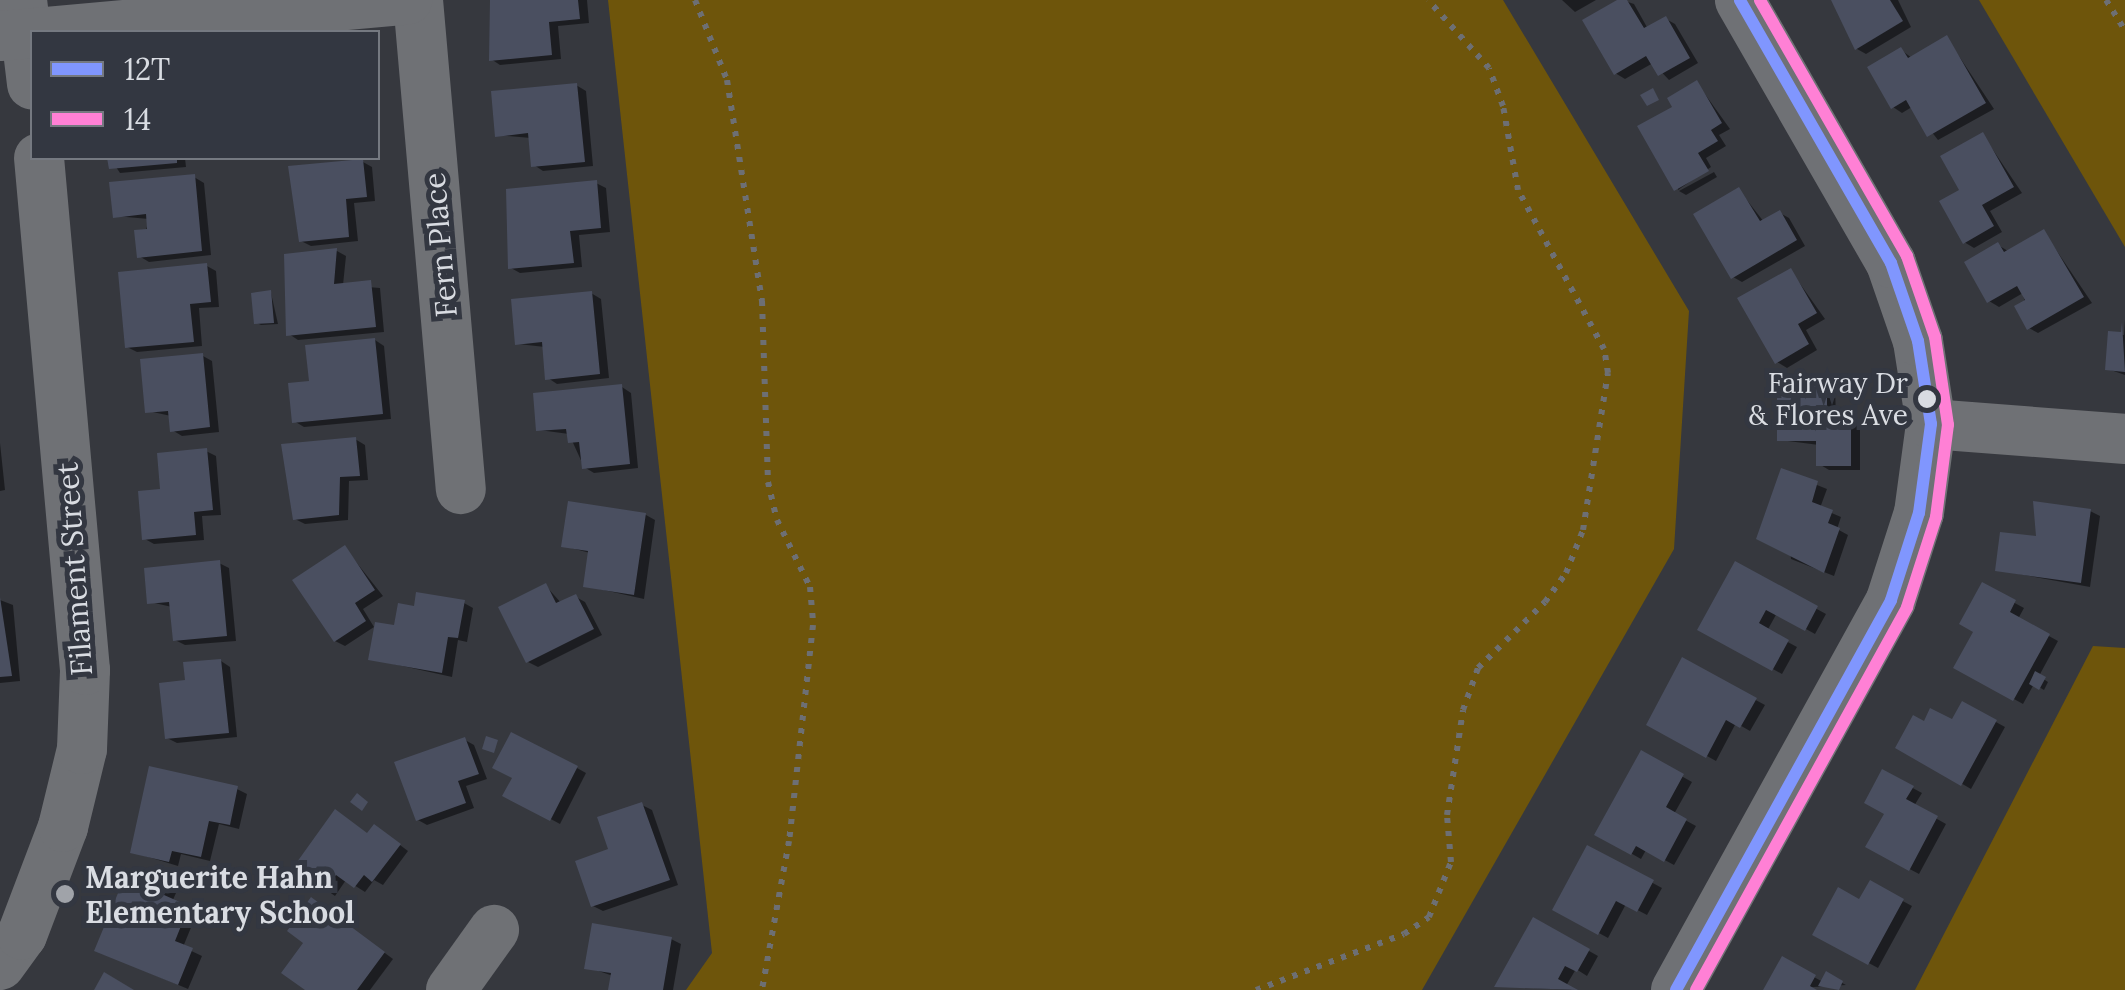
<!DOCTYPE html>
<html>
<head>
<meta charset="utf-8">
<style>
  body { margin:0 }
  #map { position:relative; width:2125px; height:990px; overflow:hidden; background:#36383e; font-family:Lora,serif }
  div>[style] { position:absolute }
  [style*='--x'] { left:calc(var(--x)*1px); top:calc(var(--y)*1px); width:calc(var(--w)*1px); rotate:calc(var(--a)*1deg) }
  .green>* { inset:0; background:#6e550b }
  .shadow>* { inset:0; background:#0007 }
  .building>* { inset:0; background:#4a4f60 }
  .path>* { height:6px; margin-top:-3px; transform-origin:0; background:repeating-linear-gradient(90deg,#6d6f73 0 5px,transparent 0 13px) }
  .minor>* { height:50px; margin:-25px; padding:0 25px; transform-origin:25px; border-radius:25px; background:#6f7175 }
  .bus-1>* { height:12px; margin:-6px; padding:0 6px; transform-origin:6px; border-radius:6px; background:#8096fe }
  .bus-2>* { height:12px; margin:-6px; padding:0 6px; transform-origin:6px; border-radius:6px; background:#ff80d5 }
  .dots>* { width:28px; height:28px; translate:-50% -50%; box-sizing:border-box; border:5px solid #333741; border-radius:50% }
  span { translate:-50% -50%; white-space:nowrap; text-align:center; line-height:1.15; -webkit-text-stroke:10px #333741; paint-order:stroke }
  .bus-label { font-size:28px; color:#d9dce2 }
  .right { translate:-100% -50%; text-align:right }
  .street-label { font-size:30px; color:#d9dce2 }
  .poi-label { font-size:30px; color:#d9dce2; font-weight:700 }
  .left { translate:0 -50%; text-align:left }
  .legend { position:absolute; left:30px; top:30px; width:350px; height:130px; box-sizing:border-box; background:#333741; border:2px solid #757981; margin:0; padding:12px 18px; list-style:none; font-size:30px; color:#d9dce2 }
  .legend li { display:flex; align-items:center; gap:20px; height:50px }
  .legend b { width:50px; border:2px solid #757981 }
</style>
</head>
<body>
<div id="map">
  <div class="green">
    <div style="clip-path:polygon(608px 0,1503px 0,1689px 311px,1674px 549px,1422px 990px,686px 990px,712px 953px)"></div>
    <div style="clip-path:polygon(1979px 0,2125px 0,2125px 247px)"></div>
    <div style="clip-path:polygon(2093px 646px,2125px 648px,2125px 990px,1915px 990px)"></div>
  </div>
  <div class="shadow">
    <div style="clip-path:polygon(491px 0,587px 0,589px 23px,558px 26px,561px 59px,500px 65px,491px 59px)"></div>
    <div style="clip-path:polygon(1562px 0,1596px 0,1575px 12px)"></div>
    <div style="clip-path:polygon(1622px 0,1634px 4px,1648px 29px,1666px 19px,1675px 24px,1698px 63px,1669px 80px,1653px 63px,1625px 79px,1615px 73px)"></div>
    <div style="clip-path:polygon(1832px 0,1898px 0,1911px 27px,1866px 54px,1857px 49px)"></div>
    <div style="clip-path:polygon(1947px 38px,1994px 109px,1938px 140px,1912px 107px,1902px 113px,1893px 107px,1901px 50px,1912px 58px)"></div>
    <div style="clip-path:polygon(1697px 83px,1730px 129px,1719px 135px,1726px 146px,1706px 158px,1711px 167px,1678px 190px,1675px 108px)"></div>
    <div style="clip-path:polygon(576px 85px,586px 91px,593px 166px,543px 171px,534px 165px,531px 138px,497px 135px)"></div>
    <div style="clip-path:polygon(1983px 135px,2022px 193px,1990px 211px,2002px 232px,1974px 248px,1964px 242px,1962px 191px)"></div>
    <div style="clip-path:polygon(110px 158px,185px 158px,186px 167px,120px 173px)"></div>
    <div style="clip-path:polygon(363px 162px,372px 167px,375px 201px,354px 203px,358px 241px,311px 246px,301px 241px)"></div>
    <div style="clip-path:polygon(1714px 172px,1717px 177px,1686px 195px,1679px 191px)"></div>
    <div style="clip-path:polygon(194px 177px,204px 183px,211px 255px,149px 262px,139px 256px,149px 219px,115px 216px)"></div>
    <div style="clip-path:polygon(596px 183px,606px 188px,610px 232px,579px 235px,582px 267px,520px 273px,511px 268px)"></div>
    <div style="clip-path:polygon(1739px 190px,1764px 222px,1780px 213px,1789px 218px,1805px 246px,1742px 282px,1733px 277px)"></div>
    <div style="clip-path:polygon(2044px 232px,2092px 303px,2038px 333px,2029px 328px,2023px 293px,1999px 307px,1989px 301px,1998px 245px,2008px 251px)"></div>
    <div style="clip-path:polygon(337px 251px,346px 256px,343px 285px,380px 288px,384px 332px,298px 340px,289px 334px,286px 256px)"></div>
    <div style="clip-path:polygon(207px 266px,216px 271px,219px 307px,199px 308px,202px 346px,137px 352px,127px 347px)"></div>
    <div style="clip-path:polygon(1791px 271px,1825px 319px,1806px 330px,1817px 350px,1787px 368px,1777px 362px)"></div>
    <div style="clip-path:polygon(271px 293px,278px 324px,261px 325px,257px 323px)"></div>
    <div style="clip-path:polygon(591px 293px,601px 299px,609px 378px,557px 384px,548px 378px,545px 347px,518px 344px)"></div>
    <div style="clip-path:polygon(2125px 319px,2125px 375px,2108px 369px,2111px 334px,2124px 335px)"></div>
    <div style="clip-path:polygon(375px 340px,384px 346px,391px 419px,304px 427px,294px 421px,311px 383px)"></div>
    <div style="clip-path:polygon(203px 356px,212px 361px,219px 432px,182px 436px,172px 430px,171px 416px,148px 411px)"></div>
    <div style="clip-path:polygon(1826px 382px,1835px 387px,1836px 418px,1860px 423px,1860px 470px,1829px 470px,1819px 464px,1819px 445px,1780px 440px)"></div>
    <div style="clip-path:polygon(622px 387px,631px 393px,638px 468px,594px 473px,584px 467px,569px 434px,539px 430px)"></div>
    <div style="clip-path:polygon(355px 439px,365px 445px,368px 480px,349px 481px,348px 520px,305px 524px,295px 519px)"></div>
    <div style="clip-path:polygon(0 443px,5px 490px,0 491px)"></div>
    <div style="clip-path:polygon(206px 451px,216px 456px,221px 515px,202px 516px,204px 540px,154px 544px,145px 539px,163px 491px)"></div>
    <div style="clip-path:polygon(1782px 471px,1827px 489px,1820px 508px,1841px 517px,1837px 529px,1848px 535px,1834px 576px,1791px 559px)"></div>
    <div style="clip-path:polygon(2090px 511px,2100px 516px,2090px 587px,1997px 570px)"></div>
    <div style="clip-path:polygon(646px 515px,655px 520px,644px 599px,586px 586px,590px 553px,564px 546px)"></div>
    <div style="clip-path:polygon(345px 548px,383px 596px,363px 609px,374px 627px,345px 646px,335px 641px)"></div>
    <div style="clip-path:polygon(219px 563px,229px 568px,236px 641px,185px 645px,175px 640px,172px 607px,150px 602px)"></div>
    <div style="clip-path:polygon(1736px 565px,1826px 614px,1815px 634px,1777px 613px,1767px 631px,1797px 647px,1782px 674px,1701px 629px)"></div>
    <div style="clip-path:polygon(546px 586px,562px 604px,576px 597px,585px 602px,602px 635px,538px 667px,528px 662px)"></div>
    <div style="clip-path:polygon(1983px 586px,2024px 608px,2018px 619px,2058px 641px,2039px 676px,2048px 682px,2044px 690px,2034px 684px,2023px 704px,1956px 667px,1976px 631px)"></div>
    <div style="clip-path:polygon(0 600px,13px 605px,20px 681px,0 683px)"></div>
    <div style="clip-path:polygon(464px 603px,473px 608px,467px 642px,458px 640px,452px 677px,371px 659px,416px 608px)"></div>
    <div style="clip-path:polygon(221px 661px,230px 667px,237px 737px,177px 743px,167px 738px,188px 682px)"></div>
    <div style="clip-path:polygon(1683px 661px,1765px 705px,1750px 731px,1736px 723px,1716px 761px,1649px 724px)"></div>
    <div style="clip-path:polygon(1963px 704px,2005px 727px,1971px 789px,1899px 747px,1925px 724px,1953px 723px)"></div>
    <div style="clip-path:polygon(465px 740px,474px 745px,487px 779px,466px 786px,474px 808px,427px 825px,418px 820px)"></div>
    <div style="clip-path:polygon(1642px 754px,1692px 782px,1674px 814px,1696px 826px,1674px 865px,1646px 850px,1641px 859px,1597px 834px)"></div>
    <div style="clip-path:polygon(577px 768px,586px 773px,560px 824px,506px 795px)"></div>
    <div style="clip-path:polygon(1883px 772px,1922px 793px,1914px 806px,1946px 824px,1919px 874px,1868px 847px,1887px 813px)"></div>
    <div style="clip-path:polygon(237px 789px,247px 794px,239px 829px,219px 824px,210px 861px,181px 854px,178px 866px,132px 852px)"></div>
    <div style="clip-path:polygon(642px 805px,652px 810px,678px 885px,603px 911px,593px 906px,611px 851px)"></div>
    <div style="clip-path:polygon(384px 833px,408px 851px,383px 885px,374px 880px,365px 892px,346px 880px,335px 896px,295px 868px)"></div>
    <div style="clip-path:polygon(1588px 848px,1662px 888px,1647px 915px,1626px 904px,1608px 938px,1555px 909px)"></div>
    <div style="clip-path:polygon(1871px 884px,1912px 906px,1878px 968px,1815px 934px,1860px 903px)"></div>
    <div style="clip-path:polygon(167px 887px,176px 893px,172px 902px,197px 913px,183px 947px,202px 956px,188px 989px,107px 955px)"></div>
    <div style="clip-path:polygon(321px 906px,393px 959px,370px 990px,309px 990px,307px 943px)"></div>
    <div style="clip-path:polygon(1534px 920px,1598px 956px,1587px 976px,1576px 969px,1566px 986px,1572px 990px,1497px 986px)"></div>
    <div style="clip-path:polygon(671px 939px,681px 944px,673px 990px,610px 990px,613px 976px,587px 967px)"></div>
    <div style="clip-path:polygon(1783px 960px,1823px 982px,1827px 975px,1846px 985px,1766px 990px)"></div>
  </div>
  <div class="building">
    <div style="clip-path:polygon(490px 0,578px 0,580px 19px,549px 22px,552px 55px,489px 61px)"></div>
    <div style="clip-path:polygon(1617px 0,1627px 0,1644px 28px,1666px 16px,1690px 58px,1658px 76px,1646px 56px,1614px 75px,1582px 20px)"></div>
    <div style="clip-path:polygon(1831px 0,1890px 0,1903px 21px,1855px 50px)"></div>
    <div style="clip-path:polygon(1947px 35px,1986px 103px,1927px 137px,1906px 100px,1891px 109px,1867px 67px,1901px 47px,1908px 58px)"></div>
    <div style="clip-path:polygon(1697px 80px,1722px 123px,1711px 130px,1718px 141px,1698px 153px,1709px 171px,1674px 191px,1637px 126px,1672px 107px,1667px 98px)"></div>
    <div style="clip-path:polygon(577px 83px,585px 162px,531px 167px,528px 133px,495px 137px,491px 91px)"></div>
    <div style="clip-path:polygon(1653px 88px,1659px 100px,1647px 106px,1640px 95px)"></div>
    <div style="clip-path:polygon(1983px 132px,2014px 187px,1982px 205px,1994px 226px,1963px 244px,1939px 201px,1959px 190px,1940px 156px)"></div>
    <div style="clip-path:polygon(107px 158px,177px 158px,177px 163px,109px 169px)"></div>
    <div style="clip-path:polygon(363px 159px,367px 197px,346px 199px,349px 237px,299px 242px,288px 166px)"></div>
    <div style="clip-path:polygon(195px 174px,202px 251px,137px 258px,134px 230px,147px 229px,146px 214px,113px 218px,109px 182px)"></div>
    <div style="clip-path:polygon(597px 180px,601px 228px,570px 231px,574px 263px,508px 269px,506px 189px)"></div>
    <div style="clip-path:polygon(1739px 187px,1760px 221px,1780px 210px,1797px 240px,1731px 279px,1693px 214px)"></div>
    <div style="clip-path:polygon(2044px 229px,2084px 297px,2027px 330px,2014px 306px,2025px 300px,2017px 286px,1987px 303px,1964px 262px,1998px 242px,2004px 252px)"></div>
    <div style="clip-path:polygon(337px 248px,334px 284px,371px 280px,376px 327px,286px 336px,284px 254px)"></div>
    <div style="clip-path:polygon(207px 263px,211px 302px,190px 304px,194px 342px,125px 348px,118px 272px)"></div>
    <div style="clip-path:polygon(1791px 268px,1817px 313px,1798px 324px,1809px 344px,1775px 364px,1737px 298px)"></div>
    <div style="clip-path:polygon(271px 290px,274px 323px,254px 324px,251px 293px)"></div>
    <div style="clip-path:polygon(592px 291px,600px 374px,545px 380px,542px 342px,515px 345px,511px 299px)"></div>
    <div style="clip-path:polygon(2122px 322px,2125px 372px,2105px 370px,2108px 331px,2121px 332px)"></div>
    <div style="clip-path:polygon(375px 338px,383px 414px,292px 423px,288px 383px,309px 381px,305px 345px)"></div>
    <div style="clip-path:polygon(203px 353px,210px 427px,170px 432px,168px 411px,145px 413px,140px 359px)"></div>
    <div style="clip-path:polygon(1777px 379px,1827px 379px,1827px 416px,1851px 415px,1851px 466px,1816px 466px,1816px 441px,1777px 441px)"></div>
    <div style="clip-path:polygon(622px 384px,630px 464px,582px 469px,579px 442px,568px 443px,566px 429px,536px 431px,533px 393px)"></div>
    <div style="clip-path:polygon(356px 437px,360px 476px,340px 477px,339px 515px,293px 520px,281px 444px)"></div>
    <div style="clip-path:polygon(207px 448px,213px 510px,194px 512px,196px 535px,142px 540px,138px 491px,160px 489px,157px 453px)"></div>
    <div style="clip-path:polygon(1781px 468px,1818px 481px,1812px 502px,1833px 510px,1828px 523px,1840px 528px,1824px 573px,1756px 539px)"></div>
    <div style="clip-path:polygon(568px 501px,646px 513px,634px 595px,583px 587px,588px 551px,561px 547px)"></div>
    <div style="clip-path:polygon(2033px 501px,2091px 509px,2081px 583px,1995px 571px,2000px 532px,2036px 536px)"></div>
    <div style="clip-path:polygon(345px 545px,375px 590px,355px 603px,366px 621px,334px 642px,292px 580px)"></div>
    <div style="clip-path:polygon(220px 560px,227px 636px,173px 641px,169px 602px,147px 604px,144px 568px)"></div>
    <div style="clip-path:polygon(1735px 561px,1818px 606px,1805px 631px,1766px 610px,1759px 623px,1789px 640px,1772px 671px,1697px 630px)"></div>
    <div style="clip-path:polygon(1982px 582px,2016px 600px,2010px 612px,2050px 634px,2013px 701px,1953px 668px,1973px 632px,1959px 624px)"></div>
    <div style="clip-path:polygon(546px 583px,556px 603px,576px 594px,594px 629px,526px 663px,498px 607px)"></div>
    <div style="clip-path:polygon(416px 592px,465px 600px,458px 638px,448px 637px,442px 673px,368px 660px,375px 622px,394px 625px,398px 603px,414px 606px)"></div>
    <div style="clip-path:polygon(0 597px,12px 676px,0 677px)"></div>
    <div style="clip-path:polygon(1682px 657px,1757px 698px,1740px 728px,1726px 720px,1706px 758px,1646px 725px)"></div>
    <div style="clip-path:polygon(221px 659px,229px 733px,165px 739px,159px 683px,185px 680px,183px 662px)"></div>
    <div style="clip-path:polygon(2035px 671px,2046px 677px,2039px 690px,2029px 684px)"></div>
    <div style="clip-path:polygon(1962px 701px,1997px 720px,1961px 786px,1895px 748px,1913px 715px,1924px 721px,1930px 708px,1952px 719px)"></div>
    <div style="clip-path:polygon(511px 732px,578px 766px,550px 821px,502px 796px,512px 778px,492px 768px)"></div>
    <div style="clip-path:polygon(486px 736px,498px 740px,494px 753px,482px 749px)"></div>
    <div style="clip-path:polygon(465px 737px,479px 774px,458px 781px,466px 803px,416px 821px,394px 762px)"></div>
    <div style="clip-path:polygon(1641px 750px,1684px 774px,1666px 807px,1687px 819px,1664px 862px,1636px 846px,1631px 855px,1594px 835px)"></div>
    <div style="clip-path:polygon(149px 766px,238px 786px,230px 825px,209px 821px,201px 857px,172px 851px,169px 862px,130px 853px)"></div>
    <div style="clip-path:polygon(1882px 769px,1914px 786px,1906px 799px,1938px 816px,1909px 871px,1865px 847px,1884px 814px,1864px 803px)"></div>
    <div style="clip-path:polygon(357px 793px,368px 802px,362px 811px,350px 802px)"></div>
    <div style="clip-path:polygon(642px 802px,670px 880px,591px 907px,575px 861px,608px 849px,597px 817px)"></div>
    <div style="clip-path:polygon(335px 809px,367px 833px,374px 824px,401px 844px,372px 882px,364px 875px,354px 888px,336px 875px,324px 892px,292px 869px)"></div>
    <div style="clip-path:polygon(1587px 845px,1654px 880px,1637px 912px,1616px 901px,1598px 935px,1552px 910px)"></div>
    <div style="clip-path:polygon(128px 869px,168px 885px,164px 895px,189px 906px,175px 941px,193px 948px,178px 985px,94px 951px)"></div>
    <div style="clip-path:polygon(1870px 880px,1904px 899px,1868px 965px,1812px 935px,1838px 887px,1859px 899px)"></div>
    <div style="clip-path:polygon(311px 897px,385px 952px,357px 990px,305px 990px,281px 973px,303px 943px,287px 931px)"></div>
    <div style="clip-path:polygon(1533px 917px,1590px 949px,1577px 972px,1565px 966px,1558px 979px,1578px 990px,1494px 987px)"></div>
    <div style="clip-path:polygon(592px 923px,672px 937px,663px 990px,608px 990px,611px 973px,584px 969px)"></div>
    <div style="clip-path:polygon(1782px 956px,1816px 975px,1810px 986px,1817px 990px,1763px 990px)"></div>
    <div style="clip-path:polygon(1826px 971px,1843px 981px,1839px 990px,1818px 986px)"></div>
    <div style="clip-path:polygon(104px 972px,134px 990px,94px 990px)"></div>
  </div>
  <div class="path">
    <div style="--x:695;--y:0;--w:86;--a:68.2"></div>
    <div style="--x:727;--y:80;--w:224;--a:81"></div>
    <div style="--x:762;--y:301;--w:181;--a:88.1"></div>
    <div style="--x:768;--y:482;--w:39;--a:77"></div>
    <div style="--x:777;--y:520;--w:75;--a:63.8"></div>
    <div style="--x:810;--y:587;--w:38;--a:85"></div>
    <div style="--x:813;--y:625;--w:217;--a:96.3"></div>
    <div style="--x:789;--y:841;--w:151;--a:100.3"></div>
    <div style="--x:2106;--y:0;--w:36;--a:58"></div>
    <div style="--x:1256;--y:990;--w:158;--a:-20.7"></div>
    <div style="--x:1404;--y:934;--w:30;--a:-34"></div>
    <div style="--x:1429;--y:917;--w:59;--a:-68.2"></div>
    <div style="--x:1451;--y:862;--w:47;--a:-94.9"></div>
    <div style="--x:1447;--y:815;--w:106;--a:-81.3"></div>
    <div style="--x:1463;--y:710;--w:45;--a:-70.3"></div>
    <div style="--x:1478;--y:668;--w:94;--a:-44.6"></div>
    <div style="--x:1545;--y:602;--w:36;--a:-54"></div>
    <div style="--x:1566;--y:573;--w:46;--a:-68.4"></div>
    <div style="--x:1583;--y:530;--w:159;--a:-81"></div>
    <div style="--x:1608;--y:373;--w:24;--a:-99"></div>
    <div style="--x:1604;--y:349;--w:181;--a:-118.4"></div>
    <div style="--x:1518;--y:190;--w:85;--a:-100.1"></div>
    <div style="--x:1503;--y:106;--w:40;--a:-110.2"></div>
    <div style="--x:1489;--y:68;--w:91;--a:-131.9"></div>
  </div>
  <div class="minor">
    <div style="--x:22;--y:0;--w:85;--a:83.2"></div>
    <div style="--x:418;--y:0;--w:491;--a:85"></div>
    <div style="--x:0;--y:36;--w:409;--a:-5.1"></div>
    <div style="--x:1931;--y:424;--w:195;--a:4.4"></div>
    <div style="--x:0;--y:965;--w:37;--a:-54"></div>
    <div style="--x:22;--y:935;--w:116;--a:-69.2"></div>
    <div style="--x:63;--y:827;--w:80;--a:-76.3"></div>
    <div style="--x:82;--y:749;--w:79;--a:-87.8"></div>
    <div style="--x:85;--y:670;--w:514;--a:-95.13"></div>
    <div style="--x:451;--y:990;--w:74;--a:-54.4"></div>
    <div style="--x:1676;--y:990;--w:445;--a:-61.1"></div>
    <div style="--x:1891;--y:600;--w:91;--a:-72.2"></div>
    <div style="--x:1919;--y:513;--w:90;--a:-82.3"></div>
    <div style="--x:1931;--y:424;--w:84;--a:-98.9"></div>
    <div style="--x:1918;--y:341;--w:83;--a:-109.1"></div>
    <div style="--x:1891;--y:263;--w:303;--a:-119.9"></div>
  </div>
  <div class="bus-1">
    <div style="--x:1676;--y:990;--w:445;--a:-61.1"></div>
    <div style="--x:1891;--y:600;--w:91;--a:-72.2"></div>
    <div style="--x:1919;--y:513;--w:90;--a:-82.3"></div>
    <div style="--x:1931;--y:424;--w:84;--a:-98.9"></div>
    <div style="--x:1918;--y:341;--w:83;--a:-109.1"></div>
    <div style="--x:1891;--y:263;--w:303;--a:-119.9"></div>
  </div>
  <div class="bus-2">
    <div style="--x:1696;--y:990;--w:437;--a:-61.1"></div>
    <div style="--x:1907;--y:607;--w:95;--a:-72.1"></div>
    <div style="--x:1936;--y:517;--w:93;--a:-82.6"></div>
    <div style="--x:1948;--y:425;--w:89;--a:-98.4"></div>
    <div style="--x:1935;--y:337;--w:86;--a:-109.1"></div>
    <div style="--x:1907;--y:256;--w:295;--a:-119.9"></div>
  </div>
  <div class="dots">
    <div style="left:1927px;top:399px;background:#d9dce2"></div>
    <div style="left:65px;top:894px;background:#a0a3a9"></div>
  </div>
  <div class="bus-label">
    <span class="right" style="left:1908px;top:399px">Fairway Dr<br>&amp; Flores Ave</span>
  </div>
  <div class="street-label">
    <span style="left:440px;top:245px;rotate:-95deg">Fern Place</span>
    <span style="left:74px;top:569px;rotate:-94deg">Filament Street</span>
  </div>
  <div class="poi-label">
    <span class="left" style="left:85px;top:894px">Marguerite Hahn<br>Elementary School</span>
  </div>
  <ul class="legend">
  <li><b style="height:12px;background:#8096fe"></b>12T</li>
  <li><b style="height:12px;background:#ff80d5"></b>14</li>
  </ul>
</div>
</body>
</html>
